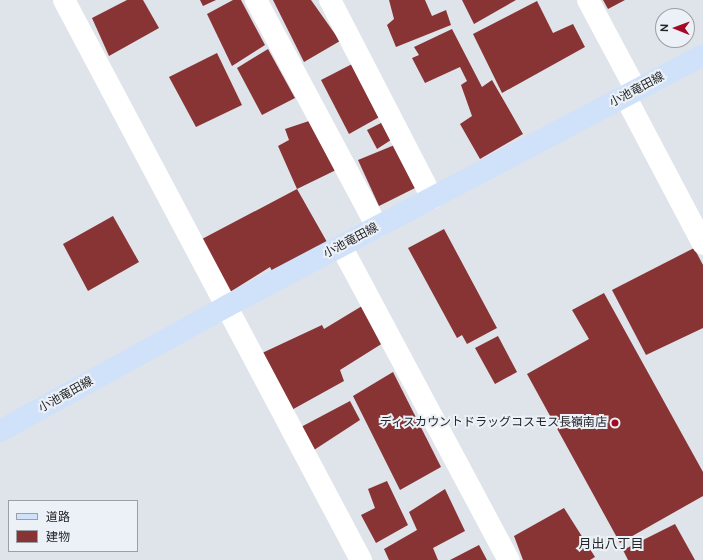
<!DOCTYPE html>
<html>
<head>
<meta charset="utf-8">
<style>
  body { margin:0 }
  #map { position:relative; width:703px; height:560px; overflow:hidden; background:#dfe3ea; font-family:"DM Sans","Noto Sans JP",sans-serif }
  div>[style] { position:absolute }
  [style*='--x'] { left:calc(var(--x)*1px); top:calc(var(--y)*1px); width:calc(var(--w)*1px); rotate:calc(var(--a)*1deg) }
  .building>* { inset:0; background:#883334 }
  .minor>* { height:22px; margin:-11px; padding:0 11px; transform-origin:11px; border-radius:11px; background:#fff }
  .major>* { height:22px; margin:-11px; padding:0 11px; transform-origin:11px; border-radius:11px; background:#d0e1fa }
  .dots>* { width:11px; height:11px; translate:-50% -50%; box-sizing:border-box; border:2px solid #ecf1f7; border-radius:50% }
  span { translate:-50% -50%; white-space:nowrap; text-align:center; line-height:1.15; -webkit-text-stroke:4px #ecf1f7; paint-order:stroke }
  .street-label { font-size:12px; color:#232527 }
  .poi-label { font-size:12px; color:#232527 }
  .right { translate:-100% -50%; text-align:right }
  .neighbourhood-label { font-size:13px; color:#232527 }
  .legend { position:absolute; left:8px; top:500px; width:130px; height:52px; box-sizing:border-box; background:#ecf1f7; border:1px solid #9c9fa4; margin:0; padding:5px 7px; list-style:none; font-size:12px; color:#232527 }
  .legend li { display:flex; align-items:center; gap:8px; height:20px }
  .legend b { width:20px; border:1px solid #9c9fa4 }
  .north { position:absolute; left:655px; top:8px; width:40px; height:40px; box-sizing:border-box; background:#ecf1f7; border:1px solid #9c9fa4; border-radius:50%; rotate:271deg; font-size:11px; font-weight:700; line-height:16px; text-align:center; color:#232527 }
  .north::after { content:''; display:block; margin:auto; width:14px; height:18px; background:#a50a24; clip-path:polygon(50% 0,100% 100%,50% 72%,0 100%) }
</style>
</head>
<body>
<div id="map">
  <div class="building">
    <div style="clip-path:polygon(127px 0,143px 0,159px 28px,109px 56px,92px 18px)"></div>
    <div style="clip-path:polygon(200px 0,216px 0,203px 6px)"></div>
    <div style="clip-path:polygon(233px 0,241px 0,265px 45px,232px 66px,207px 14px)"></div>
    <div style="clip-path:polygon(273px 0,311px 0,340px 41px,304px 62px)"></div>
    <div style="clip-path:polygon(389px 0,425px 0,432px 16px,446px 10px,451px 25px,396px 47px,387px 25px,394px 19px)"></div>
    <div style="clip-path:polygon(462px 0,516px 0,474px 24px)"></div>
    <div style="clip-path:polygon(603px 0,625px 0,608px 9px)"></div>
    <div style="clip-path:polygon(537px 1px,553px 33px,573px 24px,585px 47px,502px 93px,473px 34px)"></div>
    <div style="clip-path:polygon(452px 29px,482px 87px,492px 80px,523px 134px,480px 159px,460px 124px,472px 116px,461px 85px,467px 81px,460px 67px,425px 83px,412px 58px,419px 55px,414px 47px)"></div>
    <div style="clip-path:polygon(268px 49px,295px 98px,262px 115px,237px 68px)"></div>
    <div style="clip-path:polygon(217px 53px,242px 105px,196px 127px,169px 77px)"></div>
    <div style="clip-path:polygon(356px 62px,383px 115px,349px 134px,321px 80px)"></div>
    <div style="clip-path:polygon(309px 121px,336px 170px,297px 189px,278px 146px,289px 140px,285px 129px)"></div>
    <div style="clip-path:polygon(385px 121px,394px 138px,377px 149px,367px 130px)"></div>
    <div style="clip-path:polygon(397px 144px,417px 187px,379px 206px,358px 160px)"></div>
    <div style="clip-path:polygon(297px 189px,327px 242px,272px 271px,270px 267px,230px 292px,202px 239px)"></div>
    <div style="clip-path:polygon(113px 216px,139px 262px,88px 291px,63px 244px)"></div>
    <div style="clip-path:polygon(444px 229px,497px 328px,467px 344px,462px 335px,457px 338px,408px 248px)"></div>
    <div style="clip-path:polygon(694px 248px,703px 265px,703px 328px,646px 355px,612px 290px)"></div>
    <div style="clip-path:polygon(604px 293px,703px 472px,703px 496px,620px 543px,527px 374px,589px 339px,572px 310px)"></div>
    <div style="clip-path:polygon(362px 306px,383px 343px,340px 370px,344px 381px,288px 412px,260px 354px,322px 325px,324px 329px)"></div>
    <div style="clip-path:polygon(498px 336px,517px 372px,495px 384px,475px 348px)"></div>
    <div style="clip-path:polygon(393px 372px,441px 467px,400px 490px,353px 396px)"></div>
    <div style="clip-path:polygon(350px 401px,360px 420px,314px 450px,301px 427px)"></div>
    <div style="clip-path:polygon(387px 481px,408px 525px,376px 543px,361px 515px,375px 508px,368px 489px)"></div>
    <div style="clip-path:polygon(445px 489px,465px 531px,433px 548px,438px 560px,389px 560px,384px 549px,417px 530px,409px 512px)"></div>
    <div style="clip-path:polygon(564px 508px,595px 557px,590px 560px,523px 560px,514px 536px)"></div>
    <div style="clip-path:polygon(675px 524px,695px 560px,628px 560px,623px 550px)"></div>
    <div style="clip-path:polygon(479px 545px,487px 560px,450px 560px)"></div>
  </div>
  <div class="minor">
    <div style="--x:64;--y:0;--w:634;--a:62.06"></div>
    <div style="--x:256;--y:0;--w:257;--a:61.9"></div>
    <div style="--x:330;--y:0;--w:223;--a:62.7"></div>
    <div style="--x:588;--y:0;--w:102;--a:61.9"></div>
    <div style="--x:625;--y:96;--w:167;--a:62.2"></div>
    <div style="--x:341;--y:246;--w:356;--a:61.9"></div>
  </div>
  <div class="major">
    <div style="--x:0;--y:431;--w:259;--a:-28.8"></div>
    <div style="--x:227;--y:306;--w:538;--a:-27.8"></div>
  </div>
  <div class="dots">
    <div style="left:615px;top:423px;background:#a50a24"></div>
  </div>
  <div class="street-label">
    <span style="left:637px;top:90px;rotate:-28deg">小池竜田線</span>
    <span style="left:351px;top:241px;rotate:-28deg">小池竜田線</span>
    <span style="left:66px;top:395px;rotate:-29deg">小池竜田線</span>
  </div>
  <div class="poi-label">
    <span class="right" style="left:607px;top:423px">ディスカウントドラッグコスモス長嶺南店</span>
  </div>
  <div class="neighbourhood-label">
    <span style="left:611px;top:544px">月出八丁目</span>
  </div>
  <ul class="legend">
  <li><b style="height:5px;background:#d0e1fa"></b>道路</li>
  <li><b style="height:11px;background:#883334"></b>建物</li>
  </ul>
  <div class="north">N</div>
</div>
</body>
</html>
